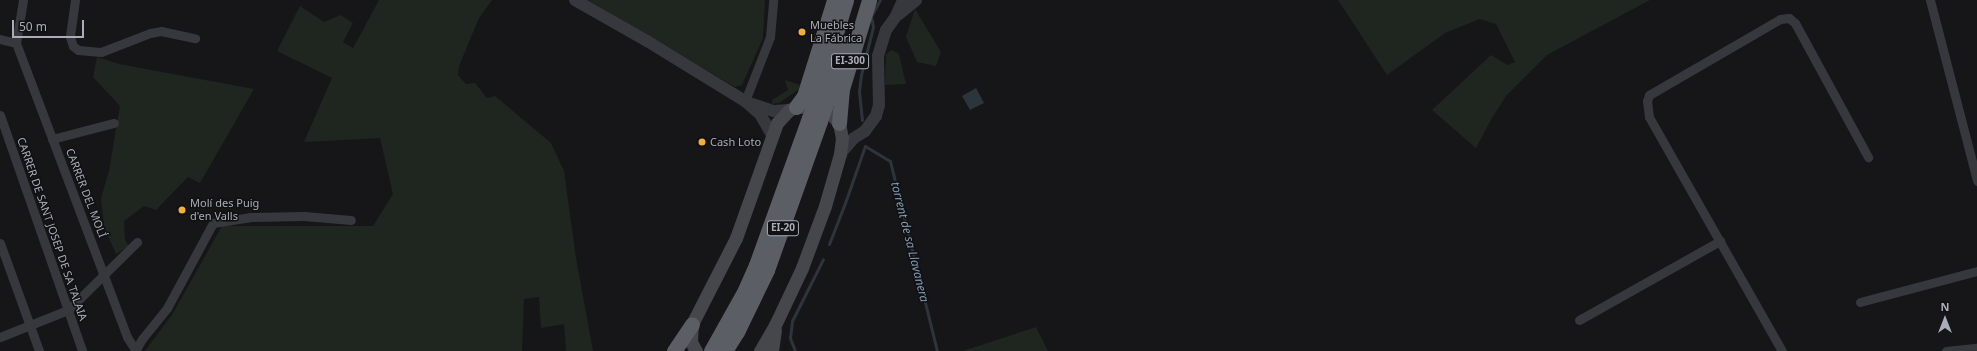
<!DOCTYPE html>
<html>
<head>
<meta charset="utf-8">
<style>
  body { margin:0 }
  #map { position:relative; width:1977px; height:351px; overflow:hidden; background:#161618; font-family:"Noto Sans",sans-serif }
  div>[style] { position:absolute }
  [style*='--x'] { left:calc(var(--x)*1px); top:calc(var(--y)*1px); width:calc(var(--w)*1px); rotate:calc(var(--a)*1deg) }
  .green>* { inset:0; background:#1e261f }
  .water>* { inset:0; background:#2c353c }
  .stream>* { height:3px; margin:-1.5px; padding:0 1.5px; transform-origin:1.5px; border-radius:1.5px; background:#2c353c }
  .minor>* { height:9px; margin:-4.5px; padding:0 4.5px; transform-origin:4.5px; border-radius:4.5px; background:#37383d }
  .tertiary>* { height:12px; margin:-6px; padding:0 6px; transform-origin:6px; border-radius:6px; background:#37383d }
  .secondary>* { height:13px; margin:-6.5px; padding:0 6.5px; transform-origin:6.5px; border-radius:6.5px; background:#45474d }
  .trunk>* { height:15px; margin:-7.5px; padding:0 7.5px; transform-origin:7.5px; border-radius:7.5px; background:#5b5e65 }
  .trunk-bridge>* { height:15px; margin:-7.5px; padding:0 7.5px; transform-origin:7.5px; border-radius:7.5px; background:#5b5e65 }
  .dots>* { width:11px; height:11px; translate:-50% -50%; box-sizing:border-box; border:2px solid #111113; border-radius:50% }
  span { translate:-50% -50%; white-space:nowrap; text-align:center; line-height:1.15; -webkit-text-stroke:3px #111113; paint-order:stroke }
  .shield-label span { padding:1px 3px; background:#111113; border:1px solid; border-radius:3px; -webkit-text-stroke-width:0 }
  .shield-label { font-size:10px; color:#a8adb8; font-weight:700 }
  .poi-label { font-size:11px; color:#a8adb8 }
  .left { translate:0 -50%; text-align:left }
  .street-label { font-size:11px; color:#a8adb8 }
  .water-label { font-size:12px; color:#7f9bb3; font-style:italic }
  .north { position:absolute; left:1925px; top:299px; width:40px; height:40px; -webkit-text-stroke:3px #111113; paint-order:stroke; rotate:0deg; font-size:11px; font-weight:700; line-height:16px; text-align:center; color:#a8adb8 }
  .north::after { content:''; display:block; margin:auto; width:14px; height:18px; background:#a8adb8; clip-path:polygon(50% 0,100% 100%,50% 72%,0 100%) }
  .scale { position:absolute; left:12px; top:20px; width:72px; height:18px; box-sizing:border-box; border:2px solid #a8adb8; border-top:0; padding-left:5px; font-size:12px; line-height:14px; white-space:nowrap; color:#a8adb8; -webkit-text-stroke:3px #111113; paint-order:stroke }
</style>
</head>
<body>
<div id="map">
  <div class="green">
    <div style="clip-path:polygon(379px 0,492px 0,479px 18px,459px 66px,458px 75px,466px 84px,475px 83px,487px 98px,495px 96px,551px 143px,564px 171px,576px 258px,593px 351px,566px 351px,564px 324px,541px 328px,539px 297px,524px 299px,522px 351px,145px 351px,173px 313px,222px 226px,373px 226px,393px 194px,380px 138px,304px 142px,332px 78px,277px 51px,300px 6px,324px 22px,341px 15px,353px 23px,343px 42px,353px 48px)"></div>
    <div style="clip-path:polygon(588px 0,765px 0,763px 38px,742px 85px,735px 87px)"></div>
    <div style="clip-path:polygon(1338px 0,1650px 0,1547px 55px,1506px 96px,1492px 118px,1476px 148px,1432px 110px,1491px 55px,1507px 65px,1515px 62px,1496px 24px,1480px 19px,1445px 33px,1387px 75px)"></div>
    <div style="clip-path:polygon(915px 9px,941px 52px,936px 66px,917px 62px,906px 37px)"></div>
    <div style="clip-path:polygon(892px 50px,899px 54px,906px 84px,885px 85px,886px 54px)"></div>
    <div style="clip-path:polygon(97px 57px,119px 64px,254px 89px,200px 183px,188px 177px,156px 210px,144px 206px,124px 221px,125px 240px,129px 246px,116px 254px,104px 227px,101px 198px,109px 171px,120px 106px,93px 77px)"></div>
    <div style="clip-path:polygon(785px 80px,800px 85px,798px 90px,779px 103px,772px 104px,772px 100px,788px 90px)"></div>
    <div style="clip-path:polygon(1036px 327px,1048px 351px,963px 351px)"></div>
  </div>
  <div class="water">
    <div style="clip-path:polygon(976px 88px,984px 103px,970px 110px,962px 96px)"></div>
  </div>
  <div class="stream">
    <div style="--x:862;--y:120;--w:29;--a:-96"></div>
    <div style="--x:859;--y:91;--w:16;--a:-83"></div>
    <div style="--x:861;--y:75;--w:49;--a:-76"></div>
    <div style="--x:873;--y:27;--w:11;--a:-100"></div>
    <div style="--x:871;--y:16;--w:18;--a:-61"></div>
    <div style="--x:829;--y:244;--w:44;--a:-68.7"></div>
    <div style="--x:845;--y:203;--w:60;--a:-70.7"></div>
    <div style="--x:865;--y:146;--w:29;--a:31"></div>
    <div style="--x:890;--y:161;--w:196;--a:76.1"></div>
    <div style="--x:795;--y:351;--w:14;--a:-111"></div>
    <div style="--x:790;--y:338;--w:17;--a:-83"></div>
    <div style="--x:792;--y:321;--w:69;--a:-63.4"></div>
  </div>
  <div class="minor">
    <div style="--x:23;--y:0;--w:44;--a:99.2"></div>
    <div style="--x:16;--y:43;--w:314;--a:69.3"></div>
    <div style="--x:127;--y:337;--w:17;--a:57"></div>
    <div style="--x:75;--y:0;--w:37;--a:98"></div>
    <div style="--x:70;--y:37;--w:9;--a:72"></div>
    <div style="--x:73;--y:46;--w:6;--a:39"></div>
    <div style="--x:78;--y:50;--w:23;--a:5"></div>
    <div style="--x:101;--y:52;--w:53;--a:-21.2"></div>
    <div style="--x:150;--y:33;--w:11;--a:-10"></div>
    <div style="--x:161;--y:31;--w:35;--a:12"></div>
    <div style="--x:1930;--y:0;--w:187;--a:75.4"></div>
    <div style="--x:0;--y:39;--w:16;--a:14"></div>
    <div style="--x:745;--y:101;--w:69;--a:-68.7"></div>
    <div style="--x:770;--y:37;--w:37;--a:-85"></div>
    <div style="--x:0;--y:115;--w:250;--a:70.8"></div>
    <div style="--x:52;--y:139;--w:64;--a:-14.5"></div>
    <div style="--x:0;--y:243;--w:115;--a:70.1"></div>
    <div style="--x:1860;--y:302;--w:121;--a:-14.8"></div>
    <div style="--x:1579;--y:320;--w:162;--a:-29.3"></div>
    <div style="--x:0;--y:337;--w:73;--a:-21.7"></div>
    <div style="--x:68;--y:310;--w:97;--a:-44.6"></div>
    <div style="--x:135;--y:351;--w:14;--a:-60"></div>
    <div style="--x:142;--y:339;--w:40;--a:-51"></div>
    <div style="--x:167;--y:308;--w:97;--a:-61.6"></div>
    <div style="--x:213;--y:223;--w:37;--a:-9"></div>
    <div style="--x:250;--y:217;--w:54;--a:-1.1"></div>
    <div style="--x:304;--y:216;--w:47;--a:4.9"></div>
    <div style="--x:1782;--y:351;--w:269;--a:-119.6"></div>
    <div style="--x:1649;--y:117;--w:16;--a:-97"></div>
    <div style="--x:1647;--y:101;--w:6;--a:-72"></div>
    <div style="--x:1649;--y:95;--w:151;--a:-30.1"></div>
    <div style="--x:1780;--y:19;--w:9;--a:-6"></div>
    <div style="--x:1789;--y:18;--w:8;--a:40"></div>
    <div style="--x:1795;--y:23;--w:153;--a:61.4"></div>
    <div style="--x:1946;--y:351;--w:31;--a:-6"></div>
  </div>
  <div class="tertiary">
    <div style="--x:575;--y:0;--w:83;--a:29.7"></div>
    <div style="--x:647;--y:41;--w:115;--a:31.5"></div>
    <div style="--x:745;--y:101;--w:20;--a:41"></div>
    <div style="--x:760;--y:114;--w:24;--a:60"></div>
    <div style="--x:899;--y:14;--w:22;--a:-39"></div>
    <div style="--x:752;--y:104;--w:23;--a:18"></div>
    <div style="--x:774;--y:111;--w:15;--a:-4"></div>
    <div style="--x:840;--y:154;--w:21;--a:-49"></div>
    <div style="--x:854;--y:138;--w:13;--a:-32"></div>
    <div style="--x:865;--y:131;--w:19;--a:-54"></div>
    <div style="--x:876;--y:116;--w:11;--a:-75"></div>
    <div style="--x:879;--y:105;--w:49;--a:-91.2"></div>
    <div style="--x:878;--y:56;--w:27;--a:-73"></div>
    <div style="--x:886;--y:30;--w:17;--a:-54"></div>
    <div style="--x:896;--y:16;--w:17;--a:-66"></div>
  </div>
  <div class="secondary">
    <div style="--x:696;--y:351;--w:10;--a:-119"></div>
    <div style="--x:691;--y:342;--w:18;--a:-87"></div>
    <div style="--x:692;--y:324;--w:97;--a:-62.9"></div>
    <div style="--x:736;--y:238;--w:122;--a:-70.4"></div>
    <div style="--x:777;--y:123;--w:18;--a:-47"></div>
    <div style="--x:789;--y:110;--w:8;--a:-23"></div>
    <div style="--x:796;--y:107;--w:21;--a:-3"></div>
    <div style="--x:817;--y:106;--w:13;--a:27"></div>
    <div style="--x:829;--y:112;--w:15;--a:48"></div>
    <div style="--x:839;--y:123;--w:15;--a:79"></div>
    <div style="--x:842;--y:138;--w:16;--a:97"></div>
    <div style="--x:840;--y:154;--w:54;--a:106.1"></div>
    <div style="--x:825;--y:206;--w:66;--a:110.4"></div>
    <div style="--x:802;--y:268;--w:63;--a:115.3"></div>
    <div style="--x:775;--y:325;--w:30;--a:120"></div>
    <div style="--x:772;--y:351;--w:21;--a:-82"></div>
  </div>
  <div class="trunk">
    <div style="--x:819;--y:89;--w:93;--a:-73.1"></div>
    <div style="--x:830;--y:92;--w:49;--a:-73.4"></div>
    <div style="--x:796;--y:107;--w:14;--a:-54"></div>
    <div style="--x:804;--y:96;--w:101;--a:-72.6"></div>
    <div style="--x:839;--y:123;--w:34;--a:-85"></div>
    <div style="--x:842;--y:89;--w:93;--a:-73.1"></div>
    <div style="--x:674;--y:351;--w:32;--a:-56"></div>
    <div style="--x:711;--y:351;--w:68;--a:-60.8"></div>
    <div style="--x:744;--y:292;--w:30;--a:-66"></div>
    <div style="--x:756;--y:265;--w:156;--a:-70.2"></div>
    <div style="--x:725;--y:351;--w:22;--a:-58"></div>
    <div style="--x:737;--y:332;--w:69;--a:-64.2"></div>
    <div style="--x:767;--y:270;--w:158;--a:-70.4"></div>
  </div>
  <div class="trunk-bridge">
    <div style="--x:809;--y:118;--w:31;--a:-71"></div>
    <div style="--x:820;--y:121;--w:31;--a:-71"></div>
  </div>
  <div class="dots">
    <div style="left:802px;top:32px;background:#f2b134"></div>
    <div style="left:702px;top:142px;background:#f2b134"></div>
    <div style="left:182px;top:210px;background:#f2b134"></div>
  </div>
  <div class="shield-label">
    <span style="left:850px;top:61px">EI-300</span>
    <span style="left:783px;top:228px">EI-20</span>
  </div>
  <div class="poi-label">
    <span class="left" style="left:810px;top:32px">Muebles<br>La Fábrica</span>
    <span class="left" style="left:710px;top:142px">Cash Loto</span>
    <span class="left" style="left:190px;top:210px">Molí des Puig<br>d'en Valls</span>
  </div>
  <div class="street-label">
    <span style="left:86px;top:193px;rotate:69deg">CARRER DEL MOLÍ</span>
    <span style="left:52px;top:229px;rotate:71deg">CARRER DE SANT JOSEP DE SA TALAIA</span>
  </div>
  <div class="water-label">
    <span style="left:910px;top:242px;rotate:76deg">torrent de sa Llavanera</span>
  </div>
  <div class="north">N</div>
  <div class="scale">50 m</div>
</div>
</body>
</html>
